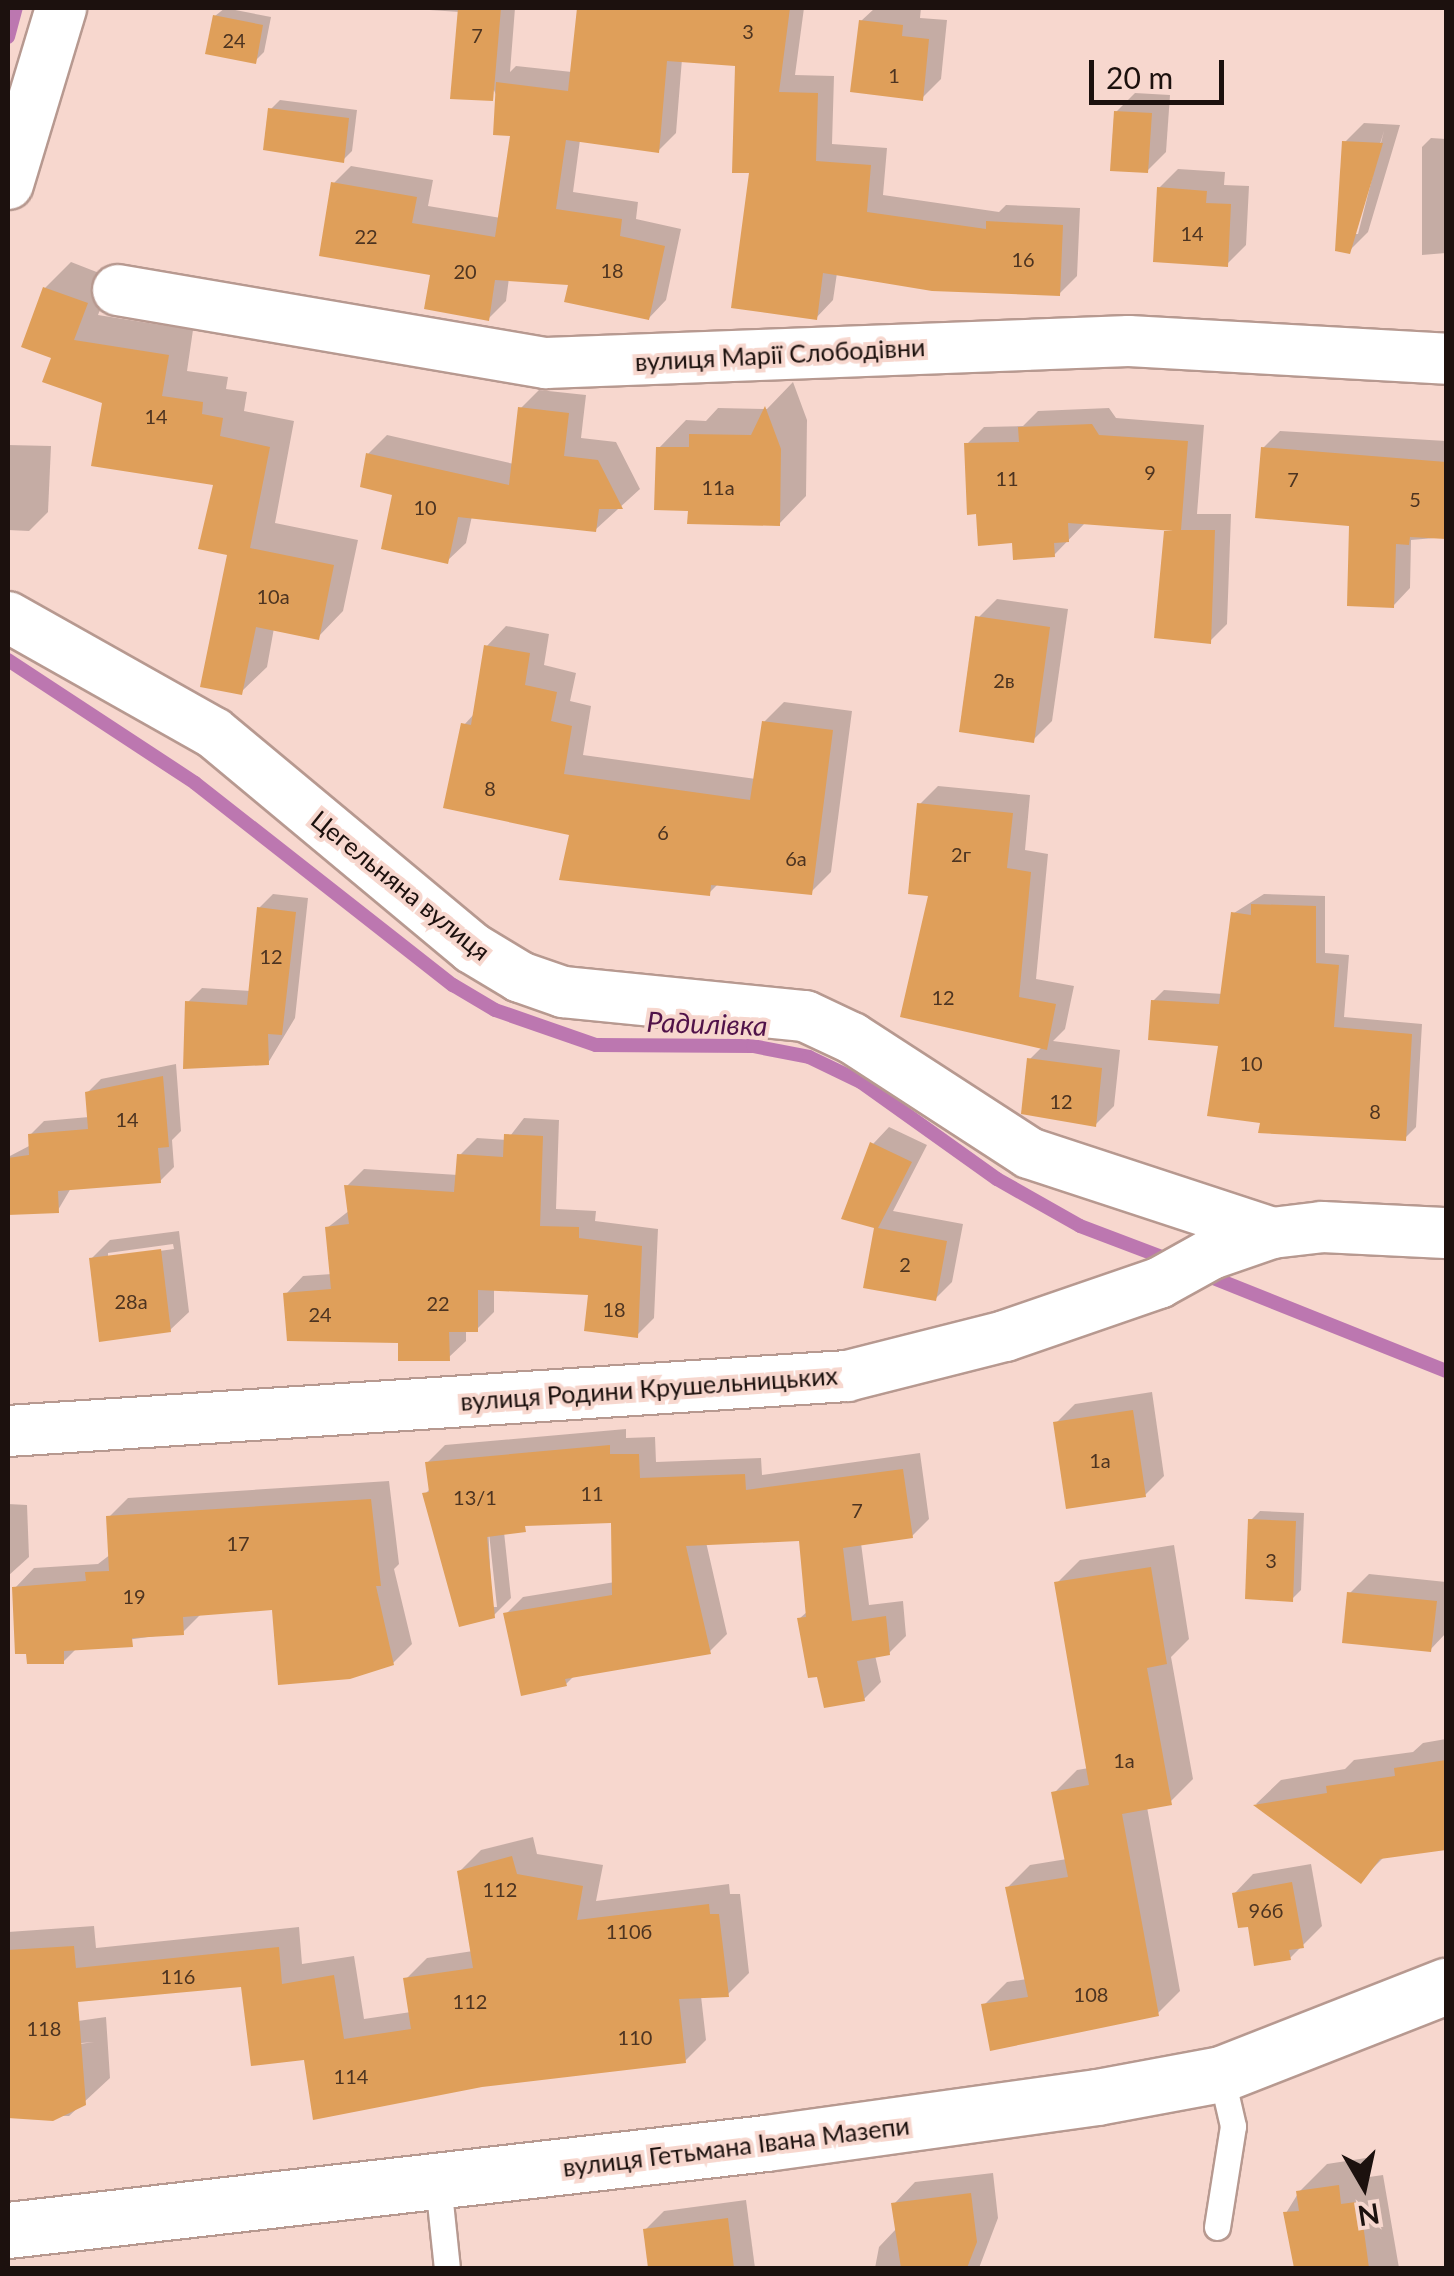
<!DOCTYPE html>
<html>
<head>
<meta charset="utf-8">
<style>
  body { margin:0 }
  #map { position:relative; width:1454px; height:2276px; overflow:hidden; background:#f7d7ce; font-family:Lato,sans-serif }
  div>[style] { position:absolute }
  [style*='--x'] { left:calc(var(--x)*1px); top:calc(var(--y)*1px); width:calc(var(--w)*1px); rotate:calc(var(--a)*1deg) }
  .shadow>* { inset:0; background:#0003 }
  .stream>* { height:14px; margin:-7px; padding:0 7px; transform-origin:7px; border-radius:7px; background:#bc77b0 }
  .building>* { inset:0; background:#df9f5a }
  .roads { filter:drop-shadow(2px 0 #b79990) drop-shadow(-2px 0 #b79990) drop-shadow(0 2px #b79990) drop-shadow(0 -2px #b79990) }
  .lane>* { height:25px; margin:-12.5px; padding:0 12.5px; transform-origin:12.5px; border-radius:12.5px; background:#fff }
  .street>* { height:50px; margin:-25px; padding:0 25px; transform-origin:25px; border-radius:25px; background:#fff }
  .secondary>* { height:55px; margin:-27.5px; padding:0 27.5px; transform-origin:27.5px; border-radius:27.5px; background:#fff }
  span { translate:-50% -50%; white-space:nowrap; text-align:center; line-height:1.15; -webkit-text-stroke:8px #f7d7ce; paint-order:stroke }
  .number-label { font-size:20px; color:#4d3421 }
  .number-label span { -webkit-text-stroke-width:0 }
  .street-label { font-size:25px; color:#1c110e }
  .water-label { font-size:28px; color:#501249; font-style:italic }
  .frame { position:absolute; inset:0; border:10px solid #1c110e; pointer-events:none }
  .north { position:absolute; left:1314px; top:2136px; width:100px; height:100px; -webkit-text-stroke:8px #f7d7ce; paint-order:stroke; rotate:171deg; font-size:28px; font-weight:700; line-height:40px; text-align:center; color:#1c110e }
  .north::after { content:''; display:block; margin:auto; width:35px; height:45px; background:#1c110e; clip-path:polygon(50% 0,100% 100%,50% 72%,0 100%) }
  .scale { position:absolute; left:1089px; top:60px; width:135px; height:45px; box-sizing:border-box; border:5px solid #1c110e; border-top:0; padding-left:12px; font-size:30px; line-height:35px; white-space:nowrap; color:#1c110e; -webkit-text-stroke:8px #f7d7ce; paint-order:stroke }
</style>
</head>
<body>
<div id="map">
  <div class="shadow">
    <div style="clip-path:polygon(225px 8px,271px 17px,264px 52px,255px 61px,215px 16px)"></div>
    <div style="clip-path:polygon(399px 8px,515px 8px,510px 72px,516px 66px,572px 72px,579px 8px,804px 8px,795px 75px,834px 76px,832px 144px,887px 148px,883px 195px,999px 212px,1006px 205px,1080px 208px,1077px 276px,1059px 294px,837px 273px,833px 300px,816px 318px,752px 171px,738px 64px,682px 59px,676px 133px,658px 151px,580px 140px,573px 192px,638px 202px,636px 219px,681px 229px,666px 300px,649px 318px,571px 283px,509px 278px,506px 301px,489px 318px,333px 184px,351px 166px,433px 180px,428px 206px,501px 218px,513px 134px,460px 12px)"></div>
    <div style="clip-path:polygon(875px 8px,921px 8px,920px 18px,947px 20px,941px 79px,922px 98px,861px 21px)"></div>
    <div style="clip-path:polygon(1135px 93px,1170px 95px,1166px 152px,1147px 171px,1116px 112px)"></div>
    <div style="clip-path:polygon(280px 100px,357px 110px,352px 151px,343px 160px,271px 109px)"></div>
    <div style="clip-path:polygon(evenodd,1364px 123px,1400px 125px,1368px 232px,1349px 251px,1345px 142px,1364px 123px,1384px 131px,1358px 234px,1353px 234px,1384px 131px)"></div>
    <div style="clip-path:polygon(1431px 138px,1446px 139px,1446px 253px,1422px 255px,1422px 147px)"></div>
    <div style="clip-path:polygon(1178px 169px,1225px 172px,1224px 185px,1249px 186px,1246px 245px,1227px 264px,1159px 188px)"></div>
    <div style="clip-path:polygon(71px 262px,112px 278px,98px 315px,193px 330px,187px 371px,228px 377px,226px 389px,247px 392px,244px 411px,294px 421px,275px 523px,358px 540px,343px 611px,318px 637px,274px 628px,267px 667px,241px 692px,230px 553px,216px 483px,54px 356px,45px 288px)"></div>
    <div style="clip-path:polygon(793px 382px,807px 420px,806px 496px,779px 524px,690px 508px,659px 448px,686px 420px,706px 421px,718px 408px,767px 409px)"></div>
    <div style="clip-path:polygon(539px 390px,586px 395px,581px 438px,616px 442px,640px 489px,595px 530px,472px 516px,466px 543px,447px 561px,368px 454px,387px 435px,514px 464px,521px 408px)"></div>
    <div style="clip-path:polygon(1109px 408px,1116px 418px,1204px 425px,1197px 514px,1231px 514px,1227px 624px,1210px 641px,1171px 528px,1086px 522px,1054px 555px,1014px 541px,967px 444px,984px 427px,1023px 426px,1038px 411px)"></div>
    <div style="clip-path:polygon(1280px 431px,1446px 441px,1446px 537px,1411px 540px,1410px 588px,1394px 605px,1351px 523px,1263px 448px)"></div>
    <div style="clip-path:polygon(8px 445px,51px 446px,48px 512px,29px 531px,8px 530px)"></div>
    <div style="clip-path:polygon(997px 599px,1068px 609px,1052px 721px,1033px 740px,978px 618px)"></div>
    <div style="clip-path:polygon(506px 626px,549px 634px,544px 665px,576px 673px,570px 701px,591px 706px,583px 755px,756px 779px,764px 722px,784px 702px,852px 711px,831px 872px,811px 892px,719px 883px,709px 893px,572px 833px,464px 725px,475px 713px,486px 647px)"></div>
    <div style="clip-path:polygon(938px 786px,1030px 795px,1025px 850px,1048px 854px,1036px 979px,1074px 986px,1065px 1029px,1053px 1041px,1120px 1050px,1114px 1106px,1095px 1125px,1030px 1059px,1043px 1046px,931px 894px,920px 804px)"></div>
    <div style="clip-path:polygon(273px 894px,308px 898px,295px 1018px,268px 1063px,188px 1002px,202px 988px,251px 991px,259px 908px)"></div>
    <div style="clip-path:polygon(1264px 894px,1325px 896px,1325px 953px,1349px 955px,1344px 1017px,1422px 1024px,1416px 1127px,1405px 1138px,1263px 1121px,1221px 1043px,1153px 1001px,1164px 990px,1223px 994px,1234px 913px)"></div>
    <div style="clip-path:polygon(176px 1064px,181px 1131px,172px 1140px,174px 1167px,160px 1181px,71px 1188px,58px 1210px,8px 1212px,8px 1157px,31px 1145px,30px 1135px,44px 1121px,89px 1117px,87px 1093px,101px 1079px)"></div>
    <div style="clip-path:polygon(524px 1118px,559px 1120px,556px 1209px,596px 1211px,595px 1221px,658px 1229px,654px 1318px,637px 1335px,591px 1292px,494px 1288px,494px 1312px,477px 1329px,466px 1329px,466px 1341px,448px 1358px,286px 1294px,303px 1276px,332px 1274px,327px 1228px,350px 1210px,347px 1186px,364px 1169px,458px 1175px,459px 1156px,477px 1138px,507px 1140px)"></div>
    <div style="clip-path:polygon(889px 1127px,927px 1145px,893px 1211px,963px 1224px,952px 1282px,935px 1299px,866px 1286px,877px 1226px,873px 1144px)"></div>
    <div style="clip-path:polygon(evenodd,179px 1231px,189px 1312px,170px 1330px,91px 1259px,110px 1240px,179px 1231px,173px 1244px,174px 1249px,108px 1258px,108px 1253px,173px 1244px)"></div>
    <div style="clip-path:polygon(1152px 1392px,1164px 1476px,1145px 1495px,1056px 1423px,1075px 1404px)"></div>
    <div style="clip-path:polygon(evenodd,626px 1429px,626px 1438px,655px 1437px,656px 1462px,761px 1458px,762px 1475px,920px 1453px,929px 1519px,912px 1536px,861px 1543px,869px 1605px,903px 1601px,906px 1636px,889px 1653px,875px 1655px,881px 1682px,864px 1699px,799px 1619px,808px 1611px,801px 1539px,706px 1542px,727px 1634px,710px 1651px,575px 1675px,566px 1684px,506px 1614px,523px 1597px,615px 1582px,614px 1520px,530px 1524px,504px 1532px,511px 1598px,494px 1615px,425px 1494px,431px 1488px,428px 1462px,445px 1445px,626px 1429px,488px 1524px,497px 1607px,492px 1607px,488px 1524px)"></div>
    <div style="clip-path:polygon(389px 1481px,399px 1564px,394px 1569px,412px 1644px,393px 1663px,274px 1607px,202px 1613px,183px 1632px,78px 1647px,63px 1662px,15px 1588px,34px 1568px,98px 1564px,111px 1554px,109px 1517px,128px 1498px)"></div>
    <div style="clip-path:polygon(8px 1504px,27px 1505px,29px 1557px,8px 1576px)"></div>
    <div style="clip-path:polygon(1260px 1511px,1304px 1513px,1301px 1590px,1292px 1599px,1251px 1520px)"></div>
    <div style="clip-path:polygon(1174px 1545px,1189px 1639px,1171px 1657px,1193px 1779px,1170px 1802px,1147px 1807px,1180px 1991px,1157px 2014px,984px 2005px,1007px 1982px,1027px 1979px,1008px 1887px,1030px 1865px,1067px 1859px,1054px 1793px,1077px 1770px,1089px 1768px,1057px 1583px,1080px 1560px)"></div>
    <div style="clip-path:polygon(1369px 1574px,1446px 1582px,1446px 1633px,1430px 1650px,1350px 1593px)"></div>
    <div style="clip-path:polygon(1446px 1739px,1446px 1847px,1386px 1855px,1360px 1881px,1256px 1804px,1281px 1780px,1345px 1769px,1354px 1760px,1413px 1752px,1423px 1743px)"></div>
    <div style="clip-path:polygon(533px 1837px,537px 1854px,603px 1865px,596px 1901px,729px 1884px,730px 1894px,740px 1894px,749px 1973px,728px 1994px,701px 1996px,706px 2040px,685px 2061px,306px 2057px,243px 1984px,8px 1996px,8px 1932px,94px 1926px,96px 1948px,299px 1927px,302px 1964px,354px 1956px,364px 2019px,411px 2012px,406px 1979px,427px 1958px,473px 1951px,460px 1871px,481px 1850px)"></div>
    <div style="clip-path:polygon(1311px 1864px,1322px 1926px,1290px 1958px,1250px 1924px,1234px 1894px,1253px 1874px)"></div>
    <div style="clip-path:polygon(106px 2017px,110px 2078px,69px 2116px,8px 2115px,8px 2054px,94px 2042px,8px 2049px,8px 2031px)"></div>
    <div style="clip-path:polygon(1366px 2158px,1369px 2177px,1383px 2175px,1399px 2268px,1295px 2268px,1286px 2213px,1299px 2192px,1327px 2164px)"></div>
    <div style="clip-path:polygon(993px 2173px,998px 2218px,979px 2268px,875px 2268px,879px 2247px,897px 2228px,894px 2204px,915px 2182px)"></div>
    <div style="clip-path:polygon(746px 2200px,755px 2268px,650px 2268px,645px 2230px,664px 2211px)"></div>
  </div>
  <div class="stream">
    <div style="--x:8;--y:37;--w:30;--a:-75"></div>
    <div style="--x:8;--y:660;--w:224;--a:33.3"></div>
    <div style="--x:195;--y:783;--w:328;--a:38.1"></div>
    <div style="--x:453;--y:985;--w:49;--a:30.8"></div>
    <div style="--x:495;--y:1010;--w:107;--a:19.1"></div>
    <div style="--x:596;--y:1045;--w:157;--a:0.4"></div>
    <div style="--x:753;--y:1046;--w:57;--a:11.1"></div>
    <div style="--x:809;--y:1057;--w:58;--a:25.7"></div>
    <div style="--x:861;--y:1082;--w:167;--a:35.5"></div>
    <div style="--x:997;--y:1179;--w:95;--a:29.5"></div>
    <div style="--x:1080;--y:1226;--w:98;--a:20.8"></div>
    <div style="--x:1201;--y:1273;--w:264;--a:21.8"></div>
  </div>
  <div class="building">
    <div style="clip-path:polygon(458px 8px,501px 8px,493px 101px,450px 99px)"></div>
    <div style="clip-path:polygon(577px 8px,790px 8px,779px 92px,818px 93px,816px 161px,871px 165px,867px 212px,986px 229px,986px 221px,1063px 225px,1060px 296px,932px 291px,823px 273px,817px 320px,731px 308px,749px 173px,732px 173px,735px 66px,667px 61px,659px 153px,566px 140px,556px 209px,622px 219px,620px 236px,665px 246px,649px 320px,564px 302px,568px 285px,495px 280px,489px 321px,424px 309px,430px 275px,319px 256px,331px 182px,417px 197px,412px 223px,495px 237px,510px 136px,493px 135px,496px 82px,568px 91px)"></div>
    <div style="clip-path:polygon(213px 15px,263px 25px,256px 64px,205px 54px)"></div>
    <div style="clip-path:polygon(859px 20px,903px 25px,902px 36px,929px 39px,923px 101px,850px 92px)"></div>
    <div style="clip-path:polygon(268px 108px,349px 118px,344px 163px,263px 150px)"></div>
    <div style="clip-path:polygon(1114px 111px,1152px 113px,1148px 173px,1110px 171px)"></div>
    <div style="clip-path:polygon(1342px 141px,1383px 143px,1350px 254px,1335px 251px)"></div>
    <div style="clip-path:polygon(1157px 187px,1207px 191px,1206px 203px,1231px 204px,1228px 267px,1153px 262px)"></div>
    <div style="clip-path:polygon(43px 287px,88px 303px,74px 340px,169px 355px,162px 396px,203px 402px,202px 414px,223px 418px,220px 436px,270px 447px,250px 548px,334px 565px,319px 640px,256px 627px,242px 695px,200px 687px,227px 555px,198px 549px,213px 485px,91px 466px,102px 403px,42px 382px,51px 358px,21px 347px)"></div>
    <div style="clip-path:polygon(765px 406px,781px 449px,780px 526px,687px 524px,688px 511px,654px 510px,656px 447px,689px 447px,689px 434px,751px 435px)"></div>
    <div style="clip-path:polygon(518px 407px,569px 413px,564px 456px,598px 460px,623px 509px,599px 509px,596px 532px,458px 517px,448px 564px,381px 549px,392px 495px,360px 487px,366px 453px,509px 485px)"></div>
    <div style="clip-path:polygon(1092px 424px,1099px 435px,1188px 441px,1181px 530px,1215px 530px,1211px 644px,1154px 638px,1164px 531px,1174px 531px,1068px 523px,1069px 542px,1054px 543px,1055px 557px,1013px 560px,1012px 543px,978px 546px,976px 514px,967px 515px,964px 443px,1019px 442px,1018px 427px)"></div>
    <div style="clip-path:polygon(1261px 447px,1446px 462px,1446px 539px,1410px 537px,1409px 545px,1396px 544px,1394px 608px,1347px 606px,1349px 526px,1255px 518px)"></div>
    <div style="clip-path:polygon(975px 616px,1050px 627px,1034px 743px,959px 732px)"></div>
    <div style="clip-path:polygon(484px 645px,530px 653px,525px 685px,557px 692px,551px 721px,572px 726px,564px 774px,750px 800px,762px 721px,833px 730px,812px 895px,711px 885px,710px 896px,559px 880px,569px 835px,443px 808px,461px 723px,471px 725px)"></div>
    <div style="clip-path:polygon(917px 803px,1013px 813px,1007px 868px,1031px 872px,1019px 997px,1056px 1004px,1047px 1050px,900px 1017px,928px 896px,908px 894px)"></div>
    <div style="clip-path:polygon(1251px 904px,1316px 906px,1316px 963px,1339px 965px,1334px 1027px,1412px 1034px,1406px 1141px,1258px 1133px,1260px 1123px,1207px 1116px,1218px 1046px,1148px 1040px,1151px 1000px,1219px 1004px,1231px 912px,1251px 915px)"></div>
    <div style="clip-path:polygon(257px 907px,296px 912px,282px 1035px,268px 1034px,269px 1065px,183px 1069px,185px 1001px,247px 1005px)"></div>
    <div style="clip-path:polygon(1027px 1058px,1102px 1068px,1096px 1127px,1021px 1114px)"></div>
    <div style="clip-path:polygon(163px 1076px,169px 1147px,158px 1148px,161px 1183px,58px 1191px,59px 1213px,8px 1215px,8px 1158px,29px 1155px,28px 1134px,88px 1129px,85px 1092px)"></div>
    <div style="clip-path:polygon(504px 1134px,543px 1136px,540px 1226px,579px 1227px,579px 1238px,642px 1246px,638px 1338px,584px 1331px,588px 1295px,478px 1290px,478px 1332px,449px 1332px,450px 1361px,398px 1361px,398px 1343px,287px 1341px,283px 1293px,331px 1289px,325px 1227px,349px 1224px,344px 1185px,454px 1192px,457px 1154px,503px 1157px)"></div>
    <div style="clip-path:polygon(870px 1142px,912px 1162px,878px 1228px,947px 1241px,936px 1301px,863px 1288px,874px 1228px,841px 1219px)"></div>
    <div style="clip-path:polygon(161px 1249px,171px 1332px,99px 1342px,89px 1258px)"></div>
    <div style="clip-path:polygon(1133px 1410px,1146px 1497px,1066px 1509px,1053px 1422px)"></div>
    <div style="clip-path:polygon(610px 1445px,610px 1454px,639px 1454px,640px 1478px,745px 1474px,746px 1490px,903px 1469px,913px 1538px,843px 1548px,852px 1621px,886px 1616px,890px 1655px,857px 1661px,865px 1701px,824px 1708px,817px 1677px,808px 1678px,797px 1618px,806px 1617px,799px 1541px,686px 1546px,711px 1654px,565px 1679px,567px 1686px,521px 1696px,503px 1613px,612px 1595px,611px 1523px,525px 1526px,526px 1532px,487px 1537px,495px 1618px,459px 1627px,422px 1493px,429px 1492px,425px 1462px)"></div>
    <div style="clip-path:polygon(371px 1499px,381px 1586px,376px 1586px,394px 1665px,350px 1679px,278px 1685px,272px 1610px,183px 1617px,184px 1635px,132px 1638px,133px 1647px,64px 1651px,64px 1664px,27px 1664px,26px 1654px,15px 1654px,12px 1587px,86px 1581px,85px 1572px,109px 1571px,106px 1516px)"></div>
    <div style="clip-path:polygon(1248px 1519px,1296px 1521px,1293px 1602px,1245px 1599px)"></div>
    <div style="clip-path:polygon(1151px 1567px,1167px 1664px,1147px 1668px,1172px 1805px,1122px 1814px,1159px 2016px,990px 2051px,981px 2004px,1028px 1997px,1005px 1887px,1068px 1877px,1051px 1792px,1089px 1785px,1054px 1582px)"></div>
    <div style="clip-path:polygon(1347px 1592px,1437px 1601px,1431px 1652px,1342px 1643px)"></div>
    <div style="clip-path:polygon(1446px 1760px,1446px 1850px,1380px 1859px,1361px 1884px,1253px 1805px,1327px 1793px,1326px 1786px,1395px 1776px,1394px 1768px)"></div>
    <div style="clip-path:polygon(512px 1856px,517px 1874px,583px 1886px,577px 1920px,709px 1904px,710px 1914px,719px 1914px,729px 1997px,679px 1999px,686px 2063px,482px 2087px,313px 2120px,304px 2060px,251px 2066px,241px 1987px,78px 2002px,86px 2105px,53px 2121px,8px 2118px,8px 1950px,74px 1946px,76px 1968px,279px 1947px,282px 1984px,334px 1975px,344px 2039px,411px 2029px,403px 1978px,473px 1968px,457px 1871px)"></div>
    <div style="clip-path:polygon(1292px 1882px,1304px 1948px,1289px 1950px,1291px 1960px,1254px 1966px,1248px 1927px,1238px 1928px,1232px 1893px)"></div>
    <div style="clip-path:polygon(1339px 2185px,1341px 2204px,1356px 2202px,1361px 2209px,1369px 2268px,1294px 2268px,1283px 2212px,1299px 2211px,1296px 2191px)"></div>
    <div style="clip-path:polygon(971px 2193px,977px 2242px,967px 2268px,901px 2268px,891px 2203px)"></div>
    <div style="clip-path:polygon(728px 2218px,734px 2268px,648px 2268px,643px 2229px)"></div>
  </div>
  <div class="roads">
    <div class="lane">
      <div style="--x:438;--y:2183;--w:85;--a:84"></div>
      <div style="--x:1217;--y:2227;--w:102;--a:-81"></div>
      <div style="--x:1233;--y:2126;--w:53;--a:-103"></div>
    </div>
    <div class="street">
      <div style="--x:8;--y:184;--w:184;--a:-73.2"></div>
      <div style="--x:118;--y:290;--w:434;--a:9.7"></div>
      <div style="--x:546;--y:363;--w:583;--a:-2.16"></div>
      <div style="--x:1129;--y:341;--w:318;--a:3.2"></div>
      <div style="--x:8;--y:617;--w:236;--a:29.4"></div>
      <div style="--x:214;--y:733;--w:336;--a:39.8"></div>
      <div style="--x:472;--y:948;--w:56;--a:31.1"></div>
      <div style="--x:520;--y:977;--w:46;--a:19.2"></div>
      <div style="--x:563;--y:992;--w:243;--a:5.7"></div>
      <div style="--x:805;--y:1016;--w:52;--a:25.1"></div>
      <div style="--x:852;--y:1038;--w:211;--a:33"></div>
      <div style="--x:1029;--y:1153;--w:256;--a:18.2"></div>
      <div style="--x:8;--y:1431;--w:841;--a:-3.75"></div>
      <div style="--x:847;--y:1376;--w:163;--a:-14.2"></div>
      <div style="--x:1005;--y:1336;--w:163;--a:-19"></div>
      <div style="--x:1159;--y:1283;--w:60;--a:-29.1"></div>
      <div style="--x:1211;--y:1254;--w:65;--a:-19"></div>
      <div style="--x:1272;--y:1233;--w:50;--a:-6.8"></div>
      <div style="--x:1322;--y:1227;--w:124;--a:2.8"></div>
    </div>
    <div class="secondary">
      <div style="--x:8;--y:2230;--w:763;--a:-6.55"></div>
      <div style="--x:766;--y:2143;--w:334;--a:-7.9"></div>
      <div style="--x:1097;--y:2097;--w:126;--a:-10.5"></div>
      <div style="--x:1221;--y:2074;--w:242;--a:-21.4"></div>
    </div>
  </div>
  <div class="number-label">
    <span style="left:748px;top:31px">3</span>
    <span style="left:477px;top:35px">7</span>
    <span style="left:234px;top:40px">24</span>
    <span style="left:894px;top:75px">1</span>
    <span style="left:1192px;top:233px">14</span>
    <span style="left:366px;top:236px">22</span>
    <span style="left:1023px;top:259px">16</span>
    <span style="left:612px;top:270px">18</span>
    <span style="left:465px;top:271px">20</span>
    <span style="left:156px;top:416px">14</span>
    <span style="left:1150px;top:472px">9</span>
    <span style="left:1007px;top:478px">11</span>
    <span style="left:1293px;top:479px">7</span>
    <span style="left:718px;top:487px">11а</span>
    <span style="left:1415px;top:499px">5</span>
    <span style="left:425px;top:507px">10</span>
    <span style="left:273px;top:596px">10а</span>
    <span style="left:1004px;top:680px">2в</span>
    <span style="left:490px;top:788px">8</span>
    <span style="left:663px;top:832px">6</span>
    <span style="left:961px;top:854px">2г</span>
    <span style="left:796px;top:858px">6а</span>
    <span style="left:271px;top:956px">12</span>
    <span style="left:943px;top:997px">12</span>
    <span style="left:1251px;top:1063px">10</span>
    <span style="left:1061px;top:1101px">12</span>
    <span style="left:1375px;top:1111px">8</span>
    <span style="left:127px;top:1119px">14</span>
    <span style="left:905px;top:1264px">2</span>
    <span style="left:131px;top:1301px">28а</span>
    <span style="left:438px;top:1303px">22</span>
    <span style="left:614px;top:1309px">18</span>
    <span style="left:320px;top:1314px">24</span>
    <span style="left:1100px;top:1460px">1а</span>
    <span style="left:592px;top:1493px">11</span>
    <span style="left:475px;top:1497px">13/1</span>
    <span style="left:857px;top:1510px">7</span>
    <span style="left:238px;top:1543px">17</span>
    <span style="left:1271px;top:1560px">3</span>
    <span style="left:134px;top:1596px">19</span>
    <span style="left:1124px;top:1760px">1а</span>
    <span style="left:500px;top:1889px">112</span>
    <span style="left:1266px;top:1910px">96б</span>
    <span style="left:629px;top:1931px">110б</span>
    <span style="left:178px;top:1976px">116</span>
    <span style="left:1091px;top:1994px">108</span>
    <span style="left:470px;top:2001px">112</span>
    <span style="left:44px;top:2028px">118</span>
    <span style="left:635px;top:2037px">110</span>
    <span style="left:351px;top:2076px">114</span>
  </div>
  <div class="street-label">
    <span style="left:780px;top:354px;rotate:-3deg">вулиця Марії Слободівни</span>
    <span style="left:401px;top:885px;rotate:39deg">Цегельняна вулиця</span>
    <span style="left:649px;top:1388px;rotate:-4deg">вулиця Родини Крушельницьких</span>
    <span style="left:736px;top:2146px;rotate:-7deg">вулиця Гетьмана Івана Мазепи</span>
  </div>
  <div class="water-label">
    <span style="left:707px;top:1023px;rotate:2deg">Радилівка</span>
  </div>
  <div class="frame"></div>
  <div class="north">N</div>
  <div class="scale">20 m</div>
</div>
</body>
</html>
